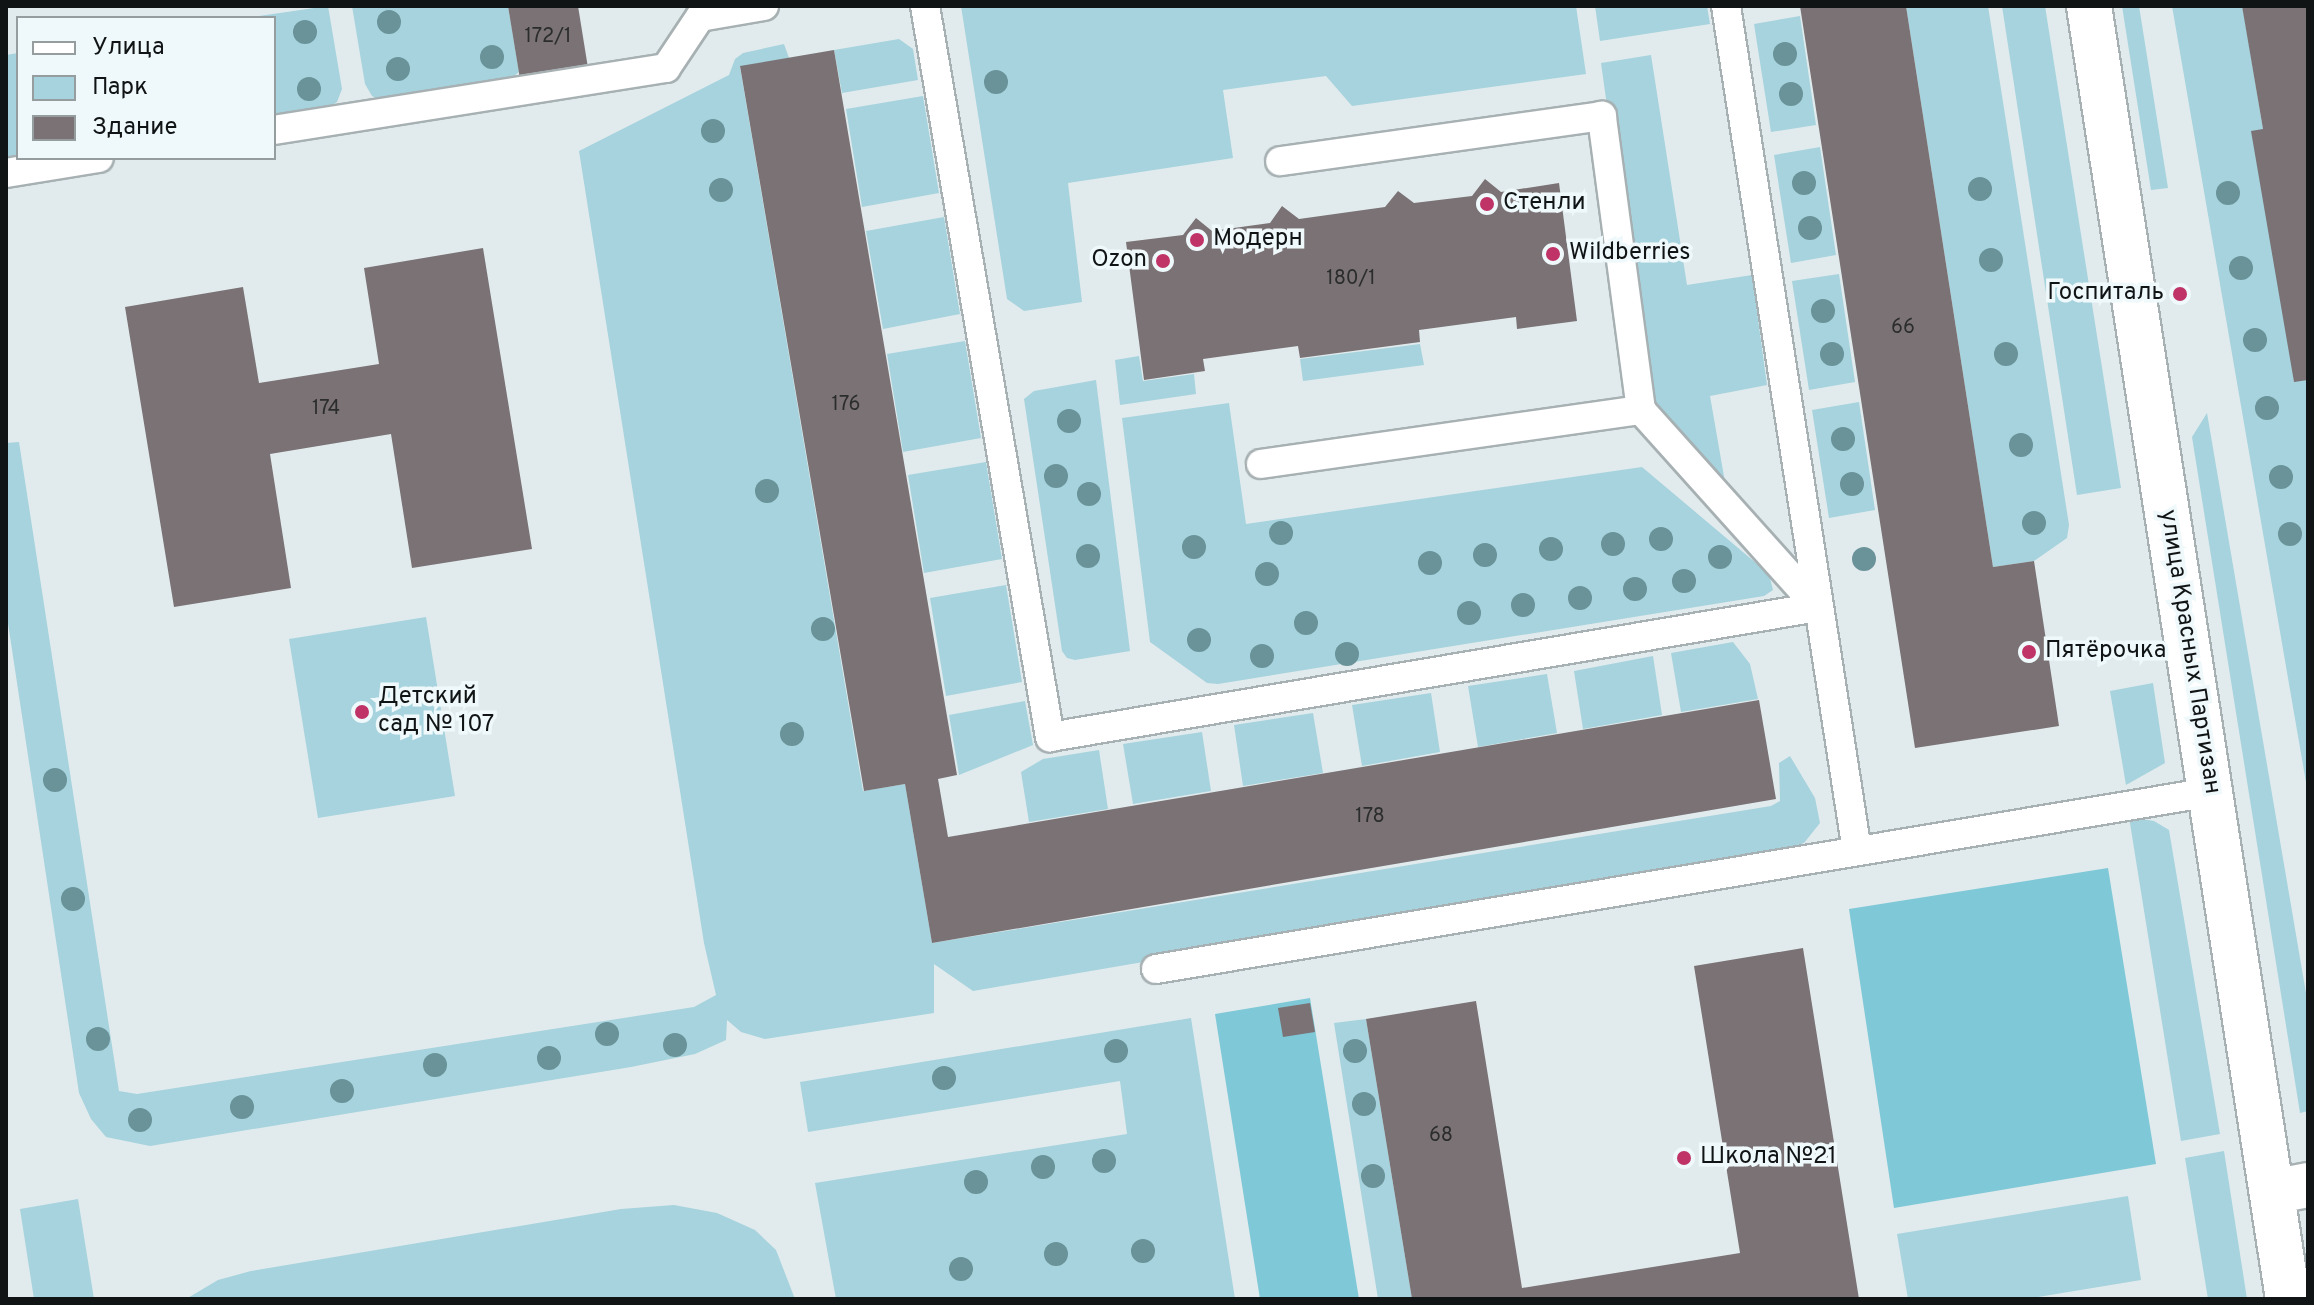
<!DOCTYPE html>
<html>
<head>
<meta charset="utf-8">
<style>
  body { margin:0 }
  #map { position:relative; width:2314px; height:1305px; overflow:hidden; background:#e1ebed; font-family:Overpass,sans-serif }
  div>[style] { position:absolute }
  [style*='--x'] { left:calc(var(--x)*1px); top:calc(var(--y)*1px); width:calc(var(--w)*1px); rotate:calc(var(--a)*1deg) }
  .green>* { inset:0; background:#a6d3dd }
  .forest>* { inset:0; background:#7fc8d7 }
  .building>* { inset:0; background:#7a7274 }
  .roads { filter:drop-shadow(2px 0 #a7b0b2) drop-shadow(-2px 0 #a7b0b2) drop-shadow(0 2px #a7b0b2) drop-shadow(0 -2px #a7b0b2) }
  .lane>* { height:28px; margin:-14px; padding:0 14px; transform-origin:14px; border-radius:14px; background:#fff }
  .street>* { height:44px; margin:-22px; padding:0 22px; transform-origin:22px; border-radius:22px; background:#fff }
  .secondary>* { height:44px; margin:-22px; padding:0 22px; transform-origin:22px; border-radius:22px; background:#fff }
  .trees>* { width:24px; height:24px; margin:-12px; border-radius:50%; background:#699299 }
  .dots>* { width:22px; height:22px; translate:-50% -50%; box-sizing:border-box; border:4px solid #eff8fa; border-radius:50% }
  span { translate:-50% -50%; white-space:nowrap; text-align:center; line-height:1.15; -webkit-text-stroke:7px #eff8fa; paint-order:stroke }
  .number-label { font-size:20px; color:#2b2c2d }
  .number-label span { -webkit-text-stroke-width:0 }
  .poi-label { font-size:24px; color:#111415 }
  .left { translate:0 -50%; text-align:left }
  .right { translate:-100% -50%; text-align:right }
  .street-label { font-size:24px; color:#111415 }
  .frame { position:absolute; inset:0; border:8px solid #111415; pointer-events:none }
  .legend { position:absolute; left:16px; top:16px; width:260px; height:144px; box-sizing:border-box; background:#eff8fa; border:2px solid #969d9e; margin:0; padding:10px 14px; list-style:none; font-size:24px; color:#111415 }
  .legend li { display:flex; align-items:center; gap:16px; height:40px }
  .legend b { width:40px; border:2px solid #969d9e }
</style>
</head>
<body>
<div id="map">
  <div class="green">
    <div style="clip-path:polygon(328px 6px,342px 89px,337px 102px,330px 107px,274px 119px,274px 18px,245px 18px)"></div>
    <div style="clip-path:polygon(352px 6px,508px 6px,519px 72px,505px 83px,387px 103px,372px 96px,365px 84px)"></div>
    <div style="clip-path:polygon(961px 6px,1576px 6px,1586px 74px,1352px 106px,1326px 76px,1223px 90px,1233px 158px,1068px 183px,1082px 302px,1024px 311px,1007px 299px)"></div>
    <div style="clip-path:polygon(1595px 6px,1707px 6px,1710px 24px,1600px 41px)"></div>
    <div style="clip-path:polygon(1906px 6px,1988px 6px,2069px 525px,2067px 538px,2034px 561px,1993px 567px)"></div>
    <div style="clip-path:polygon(2002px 6px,2045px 6px,2121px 488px,2077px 495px)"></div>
    <div style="clip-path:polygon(2122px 6px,2139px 6px,2168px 188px,2151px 190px)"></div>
    <div style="clip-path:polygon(2172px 6px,2242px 6px,2244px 16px,2263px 129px,2294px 381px,2306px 380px,2308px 393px,2308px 794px)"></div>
    <div style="clip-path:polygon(1800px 16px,1816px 125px,1771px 132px,1754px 24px)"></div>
    <div style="clip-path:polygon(899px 39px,913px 49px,918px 80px,842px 93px,834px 50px)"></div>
    <div style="clip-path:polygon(784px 44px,789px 58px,740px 67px,863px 791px,905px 784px,932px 943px,1771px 806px,1780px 801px,1779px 763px,1790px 756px,1815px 798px,1820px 823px,1804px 843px,1769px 855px,973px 991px,934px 964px,934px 1013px,765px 1039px,741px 1032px,727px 1020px,726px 1040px,695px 1054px,631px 1067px,150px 1146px,106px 1137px,91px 1119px,79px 1093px,6px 610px,6px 443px,19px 442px,119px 1091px,137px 1094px,694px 1007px,716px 995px,704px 943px,579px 151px,729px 75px,735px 59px,743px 53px)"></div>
    <div style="clip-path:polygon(18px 53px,18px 158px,6px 162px,6px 55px)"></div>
    <div style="clip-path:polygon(1651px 55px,1687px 285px,1752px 275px,1767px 385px,1710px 396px,1726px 488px,1649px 406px,1601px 63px)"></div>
    <div style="clip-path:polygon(923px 96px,939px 193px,862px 207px,846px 109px)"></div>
    <div style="clip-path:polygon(1820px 147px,1836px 255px,1791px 263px,1774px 155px)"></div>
    <div style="clip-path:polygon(944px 217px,960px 314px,883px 329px,866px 231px)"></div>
    <div style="clip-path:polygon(1839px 274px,1855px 382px,1809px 390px,1792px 281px)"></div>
    <div style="clip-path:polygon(965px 341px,981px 438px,903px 452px,887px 354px)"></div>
    <div style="clip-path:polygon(1420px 344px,1424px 365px,1303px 381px,1300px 359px)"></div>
    <div style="clip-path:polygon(1139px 356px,1143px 381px,1194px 374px,1196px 394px,1120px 405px,1115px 360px)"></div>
    <div style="clip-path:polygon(1096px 380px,1130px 651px,1075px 660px,1067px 658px,1062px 651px,1024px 399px,1034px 391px)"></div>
    <div style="clip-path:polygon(1859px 402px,1875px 510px,1829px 518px,1812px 410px)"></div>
    <div style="clip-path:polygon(1229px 403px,1246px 524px,1642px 467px,1769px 574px,1773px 590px,1764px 596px,1218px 684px,1207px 683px,1150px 642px,1122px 418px)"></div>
    <div style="clip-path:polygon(2207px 413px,2308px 1005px,2308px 1111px,2300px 1113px,2192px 437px)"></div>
    <div style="clip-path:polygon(986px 462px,1002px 559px,924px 573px,908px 475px)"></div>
    <div style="clip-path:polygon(1006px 585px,1022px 682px,946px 696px,930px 598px)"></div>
    <div style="clip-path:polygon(426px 617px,455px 796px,318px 818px,289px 639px)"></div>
    <div style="clip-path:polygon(1733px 642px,1750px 664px,1758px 699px,1681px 712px,1671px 653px)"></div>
    <div style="clip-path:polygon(1653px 656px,1662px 715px,1583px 729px,1574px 671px)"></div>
    <div style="clip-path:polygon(1547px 674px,1557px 733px,1478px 747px,1468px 686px)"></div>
    <div style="clip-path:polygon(2153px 683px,2165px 763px,2126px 785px,2110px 691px)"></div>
    <div style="clip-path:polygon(1431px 693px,1440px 752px,1362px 766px,1352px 705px)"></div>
    <div style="clip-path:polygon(1025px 701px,1033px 745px,959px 775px,949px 715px)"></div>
    <div style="clip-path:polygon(1313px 713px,1323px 773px,1243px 786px,1234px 725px)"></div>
    <div style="clip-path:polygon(1202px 732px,1211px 791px,1133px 804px,1123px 744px)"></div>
    <div style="clip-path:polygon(1099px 750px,1108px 809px,1029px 822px,1021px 772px,1043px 759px)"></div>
    <div style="clip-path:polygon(2129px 817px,2154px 821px,2169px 830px,2220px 1134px,2181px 1141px)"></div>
    <div style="clip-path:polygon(1191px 1018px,1235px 1299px,836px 1299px,815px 1183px,1127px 1134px,1120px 1081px,808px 1132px,800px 1082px)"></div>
    <div style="clip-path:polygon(1366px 1019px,1412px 1299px,1378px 1299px,1334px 1023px)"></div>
    <div style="clip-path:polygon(2224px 1151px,2247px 1299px,2208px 1299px,2185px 1158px)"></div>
    <div style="clip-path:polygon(2128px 1196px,2141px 1280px,2026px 1299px,1908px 1299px,1897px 1234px)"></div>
    <div style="clip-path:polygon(78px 1199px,94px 1299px,34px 1299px,20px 1209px)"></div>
    <div style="clip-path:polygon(674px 1205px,717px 1213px,755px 1230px,776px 1250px,795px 1299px,186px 1299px,218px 1280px,251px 1271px,621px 1209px)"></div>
  </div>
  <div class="forest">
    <div style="clip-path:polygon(2108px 868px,2156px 1164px,1894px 1208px,1849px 909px)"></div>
    <div style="clip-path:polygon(1310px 998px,1359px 1299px,1260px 1299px,1215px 1014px)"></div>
  </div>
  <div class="building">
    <div style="clip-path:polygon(508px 6px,578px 6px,588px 68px,520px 79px)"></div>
    <div style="clip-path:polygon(1800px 6px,1906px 6px,1993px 567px,2034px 561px,2059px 726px,1915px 748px)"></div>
    <div style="clip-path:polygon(2242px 6px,2308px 6px,2308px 380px,2294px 382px,2251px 131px,2263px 129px)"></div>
    <div style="clip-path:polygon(834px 50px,957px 775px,938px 779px,948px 837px,1759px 700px,1776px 799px,932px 943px,905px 784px,864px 791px,740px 66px)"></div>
    <div style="clip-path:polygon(1485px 179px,1501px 192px,1559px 183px,1577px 321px,1517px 329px,1516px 317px,1419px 330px,1420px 342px,1300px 358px,1298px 346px,1203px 359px,1205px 371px,1144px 380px,1126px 242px,1183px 235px,1196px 218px,1212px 231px,1270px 223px,1282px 206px,1299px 219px,1385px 207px,1398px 191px,1414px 203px,1472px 196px)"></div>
    <div style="clip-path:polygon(483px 248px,532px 549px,412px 568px,391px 434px,270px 454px,291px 588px,174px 607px,125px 307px,243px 287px,259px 383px,379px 364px,364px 268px)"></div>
    <div style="clip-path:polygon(1803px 948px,1859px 1299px,1412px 1299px,1366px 1019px,1476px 1001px,1522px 1288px,1740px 1253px,1694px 966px)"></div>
    <div style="clip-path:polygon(1310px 1003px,1315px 1032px,1283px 1037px,1278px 1008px)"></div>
  </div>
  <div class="roads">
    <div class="lane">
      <div style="--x:925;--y:6;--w:742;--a:80.3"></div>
      <div style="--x:1050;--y:737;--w:779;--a:-9.61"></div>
      <div style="--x:1726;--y:6;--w:855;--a:81.19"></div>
      <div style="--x:274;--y:130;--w:397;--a:-9"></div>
      <div style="--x:666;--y:68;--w:61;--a:-56.3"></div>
      <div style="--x:700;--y:17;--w:65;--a:-9.8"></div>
      <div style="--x:6;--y:173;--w:94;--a:-9.2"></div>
      <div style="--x:1641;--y:410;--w:265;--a:48.1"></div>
      <div style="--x:1261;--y:464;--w:384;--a:-8.1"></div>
      <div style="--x:1641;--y:410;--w:297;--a:-97.6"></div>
      <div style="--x:1602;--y:116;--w:325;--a:172"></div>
      <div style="--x:1156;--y:969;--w:1069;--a:-9.53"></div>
    </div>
    <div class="street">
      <div style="--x:2272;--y:1192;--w:37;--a:-11"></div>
    </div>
    <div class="secondary">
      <div style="--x:2089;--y:6;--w:1308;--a:81.25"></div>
    </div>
  </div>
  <div class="trees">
    <div style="left:389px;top:22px"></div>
    <div style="left:305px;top:32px"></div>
    <div style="left:1785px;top:54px"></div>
    <div style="left:492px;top:57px"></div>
    <div style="left:398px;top:69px"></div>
    <div style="left:996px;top:82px"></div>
    <div style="left:309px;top:89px"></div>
    <div style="left:1791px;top:94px"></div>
    <div style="left:713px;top:131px"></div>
    <div style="left:1804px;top:183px"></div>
    <div style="left:1980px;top:189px"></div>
    <div style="left:721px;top:190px"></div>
    <div style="left:2228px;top:193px"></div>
    <div style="left:1810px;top:228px"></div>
    <div style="left:1991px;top:260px"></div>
    <div style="left:2241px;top:268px"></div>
    <div style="left:1823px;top:311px"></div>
    <div style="left:2255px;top:340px"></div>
    <div style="left:1832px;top:354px"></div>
    <div style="left:2006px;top:354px"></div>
    <div style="left:2267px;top:408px"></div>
    <div style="left:1069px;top:421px"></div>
    <div style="left:1843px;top:439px"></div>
    <div style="left:2021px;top:445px"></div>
    <div style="left:1056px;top:476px"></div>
    <div style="left:2281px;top:477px"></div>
    <div style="left:1852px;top:484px"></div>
    <div style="left:767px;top:491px"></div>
    <div style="left:1089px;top:494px"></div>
    <div style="left:2034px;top:523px"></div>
    <div style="left:1281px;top:533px"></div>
    <div style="left:2290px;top:534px"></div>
    <div style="left:1661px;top:539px"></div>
    <div style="left:1613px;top:544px"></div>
    <div style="left:1194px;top:547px"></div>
    <div style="left:1551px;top:549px"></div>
    <div style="left:1485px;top:555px"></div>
    <div style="left:1088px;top:556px"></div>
    <div style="left:1720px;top:557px"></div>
    <div style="left:1864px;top:559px"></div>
    <div style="left:1430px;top:563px"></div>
    <div style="left:1267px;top:574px"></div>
    <div style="left:1684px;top:581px"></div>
    <div style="left:1635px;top:589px"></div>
    <div style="left:1580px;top:598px"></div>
    <div style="left:1523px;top:605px"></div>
    <div style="left:1469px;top:613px"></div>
    <div style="left:1306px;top:623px"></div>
    <div style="left:823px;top:629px"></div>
    <div style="left:1199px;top:640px"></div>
    <div style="left:1347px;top:654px"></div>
    <div style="left:1262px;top:656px"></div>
    <div style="left:792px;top:734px"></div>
    <div style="left:55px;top:780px"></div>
    <div style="left:73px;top:899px"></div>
    <div style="left:607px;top:1034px"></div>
    <div style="left:98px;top:1039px"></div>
    <div style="left:675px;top:1045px"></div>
    <div style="left:1116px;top:1051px"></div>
    <div style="left:1355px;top:1051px"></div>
    <div style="left:549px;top:1058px"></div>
    <div style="left:435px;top:1065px"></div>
    <div style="left:944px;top:1078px"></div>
    <div style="left:342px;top:1091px"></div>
    <div style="left:1364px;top:1104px"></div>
    <div style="left:242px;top:1107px"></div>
    <div style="left:140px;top:1120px"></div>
    <div style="left:1104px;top:1161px"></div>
    <div style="left:1043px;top:1167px"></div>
    <div style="left:1373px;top:1176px"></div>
    <div style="left:976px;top:1182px"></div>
    <div style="left:1143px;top:1251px"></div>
    <div style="left:1056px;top:1254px"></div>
    <div style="left:961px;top:1269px"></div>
  </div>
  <div class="dots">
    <div style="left:1487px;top:204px;background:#bf3366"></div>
    <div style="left:1197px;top:240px;background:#bf3366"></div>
    <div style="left:1553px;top:254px;background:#bf3366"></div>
    <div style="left:1163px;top:261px;background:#bf3366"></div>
    <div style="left:2180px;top:294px;background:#bf3366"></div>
    <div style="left:2029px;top:652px;background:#bf3366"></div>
    <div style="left:362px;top:712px;background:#bf3366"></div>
    <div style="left:1684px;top:1158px;background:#bf3366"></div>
  </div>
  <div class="number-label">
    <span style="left:548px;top:37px">172/1</span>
    <span style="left:1351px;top:279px">180/1</span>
    <span style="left:1903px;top:328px">66</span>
    <span style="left:846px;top:405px">176</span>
    <span style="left:326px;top:409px">174</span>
    <span style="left:1370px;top:817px">178</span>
    <span style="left:1441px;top:1136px">68</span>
  </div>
  <div class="poi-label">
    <span class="left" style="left:1503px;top:204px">Стенли</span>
    <span class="left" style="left:1213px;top:240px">Модерн</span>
    <span class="left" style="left:1569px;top:254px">Wildberries</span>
    <span class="right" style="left:1147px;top:261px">Ozon</span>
    <span class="right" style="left:2164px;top:294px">Госпиталь</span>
    <span class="left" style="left:2045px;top:652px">Пятёрочка</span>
    <span class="left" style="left:378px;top:712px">Детский<br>сад № 107</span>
    <span class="left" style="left:1700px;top:1158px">Школа №21</span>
  </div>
  <div class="street-label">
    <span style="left:2189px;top:652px;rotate:81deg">улица Красных Партизан</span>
  </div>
  <div class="frame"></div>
  <ul class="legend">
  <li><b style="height:10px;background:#fff"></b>Улица</li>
  <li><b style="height:22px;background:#a6d3dd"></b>Парк</li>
  <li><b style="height:22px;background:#7a7274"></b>Здание</li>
  </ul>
</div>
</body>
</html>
